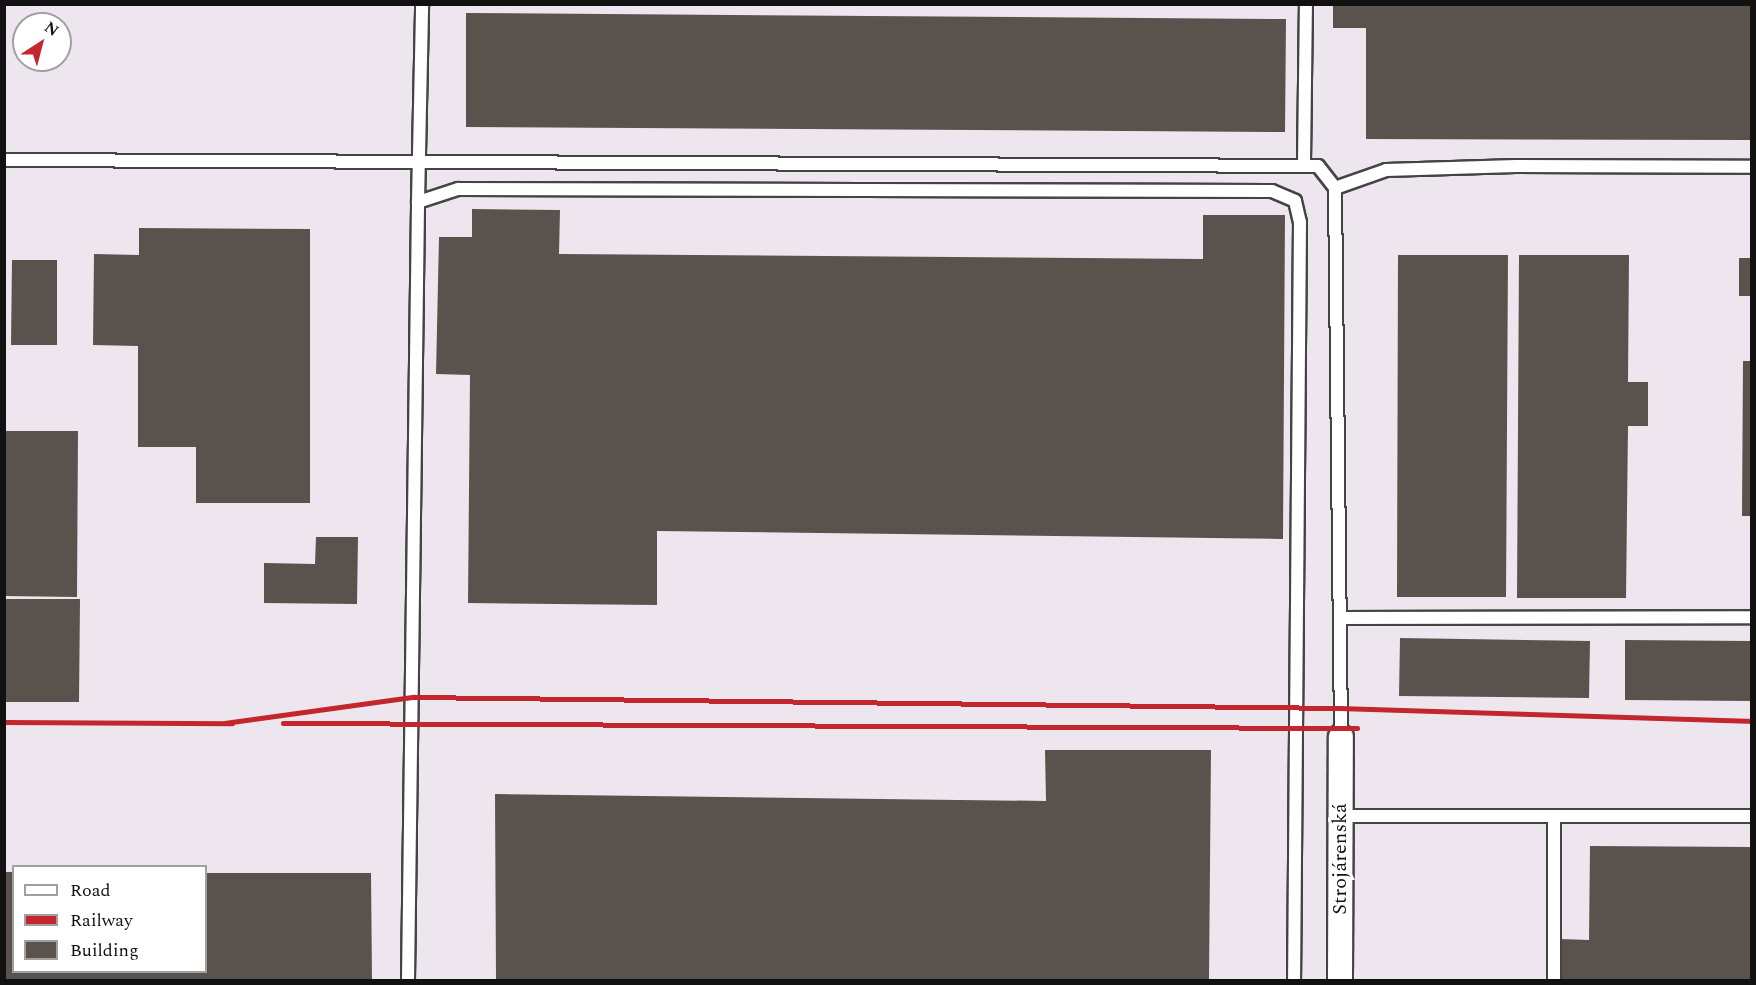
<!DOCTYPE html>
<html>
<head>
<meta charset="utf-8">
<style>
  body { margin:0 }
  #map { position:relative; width:1756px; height:985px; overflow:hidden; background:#fffdf5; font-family:Spectral,serif }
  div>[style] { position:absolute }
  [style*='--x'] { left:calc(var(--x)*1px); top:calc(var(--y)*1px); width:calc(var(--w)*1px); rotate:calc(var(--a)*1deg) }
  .industrial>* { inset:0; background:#eee6ef }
  .building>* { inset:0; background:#5a524d }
  .roads { filter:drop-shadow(2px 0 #444) drop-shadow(-2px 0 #444) drop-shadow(0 2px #444) drop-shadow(0 -2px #444) }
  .service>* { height:12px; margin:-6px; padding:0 6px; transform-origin:6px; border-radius:6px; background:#fff }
  .minor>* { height:24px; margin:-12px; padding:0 12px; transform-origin:12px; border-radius:12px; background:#fff }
  .rail>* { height:4.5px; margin:-2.25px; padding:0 2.25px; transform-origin:2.25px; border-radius:2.25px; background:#c4262e }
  span { translate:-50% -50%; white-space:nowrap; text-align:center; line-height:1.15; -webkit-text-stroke:6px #fff; paint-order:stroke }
  .street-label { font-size:20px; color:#111 }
  .frame { position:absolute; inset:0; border:6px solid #111; pointer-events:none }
  .legend { position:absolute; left:12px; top:865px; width:195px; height:108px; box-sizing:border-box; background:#fff; border:2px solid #a0a0a0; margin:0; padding:8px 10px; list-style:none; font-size:18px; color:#111 }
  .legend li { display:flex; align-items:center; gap:12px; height:30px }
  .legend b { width:30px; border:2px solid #a0a0a0 }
  .north { position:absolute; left:12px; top:12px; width:60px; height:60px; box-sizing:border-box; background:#fff; border:2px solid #a0a0a0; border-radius:50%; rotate:36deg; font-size:16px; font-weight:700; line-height:24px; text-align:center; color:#111 }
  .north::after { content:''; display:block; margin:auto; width:21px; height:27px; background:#c4262e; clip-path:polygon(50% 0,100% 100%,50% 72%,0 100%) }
</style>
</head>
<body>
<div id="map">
  <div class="industrial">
    <div style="clip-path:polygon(evenodd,5px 5px,1751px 5px,1751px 980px,5px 980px,5px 5px,24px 24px,60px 24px,60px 60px,24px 60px,24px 24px,5px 5px,14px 866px,206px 866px,206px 972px,14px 972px,14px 866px)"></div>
  </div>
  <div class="building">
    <div style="clip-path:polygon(1333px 4px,1752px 4px,1752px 140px,1366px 139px,1366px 28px,1333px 28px)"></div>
    <div style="clip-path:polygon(466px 13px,1286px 19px,1285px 132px,466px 127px)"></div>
    <div style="clip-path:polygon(472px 209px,560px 210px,559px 254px,1203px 259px,1203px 215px,1285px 215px,1283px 539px,657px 531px,657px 605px,468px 603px,470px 375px,436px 374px,439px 237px,472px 237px)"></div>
    <div style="clip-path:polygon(139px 228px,310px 229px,310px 503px,196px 503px,196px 447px,138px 447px,138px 346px,93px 345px,94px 254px,139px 255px)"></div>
    <div style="clip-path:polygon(1398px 255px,1508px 255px,1506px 597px,1397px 597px)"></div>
    <div style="clip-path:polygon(1519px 255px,1629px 255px,1628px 382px,1648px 382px,1648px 426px,1628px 426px,1626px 598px,1517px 598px)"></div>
    <div style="clip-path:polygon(1739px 258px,1752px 258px,1752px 296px,1739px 296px)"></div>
    <div style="clip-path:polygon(12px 260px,57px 260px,57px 345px,11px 345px)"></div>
    <div style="clip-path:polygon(1743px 361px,1752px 361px,1752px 516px,1742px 516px)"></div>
    <div style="clip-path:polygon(5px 431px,78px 431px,77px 597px,5px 596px)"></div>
    <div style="clip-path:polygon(316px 537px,358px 537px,357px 604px,264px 603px,264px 563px,315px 564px)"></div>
    <div style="clip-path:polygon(4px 599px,80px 599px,79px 702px,4px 702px)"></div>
    <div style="clip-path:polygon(1400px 638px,1590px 641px,1589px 698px,1399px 696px)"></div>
    <div style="clip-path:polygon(1625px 640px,1752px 641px,1752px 701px,1625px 700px)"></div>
    <div style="clip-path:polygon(1045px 750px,1211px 750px,1209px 980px,496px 980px,495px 794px,1046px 801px)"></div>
    <div style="clip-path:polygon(1590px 846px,1752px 847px,1752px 980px,1560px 980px,1560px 939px,1589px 940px)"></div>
    <div style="clip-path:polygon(4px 872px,14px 872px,14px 972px,206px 972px,206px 873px,371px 873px,372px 980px,4px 980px)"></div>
  </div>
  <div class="roads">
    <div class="service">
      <div style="--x:4;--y:160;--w:1314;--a:0.26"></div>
      <div style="--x:1318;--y:166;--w:28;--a:52"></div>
      <div style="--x:1335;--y:188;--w:549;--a:89.37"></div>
      <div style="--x:1304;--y:163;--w:159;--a:-89.3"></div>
      <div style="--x:1335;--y:188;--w:54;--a:-19.4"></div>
      <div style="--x:1386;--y:170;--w:130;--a:-1.8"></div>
      <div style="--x:1516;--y:166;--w:236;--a:0.2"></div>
      <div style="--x:418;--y:202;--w:198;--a:-88.8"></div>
      <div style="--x:1341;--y:618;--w:411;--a:-0.1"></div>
      <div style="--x:1341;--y:816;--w:411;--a:0"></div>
      <div style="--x:1554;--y:816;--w:164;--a:90"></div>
      <div style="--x:408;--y:980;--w:778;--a:-89.26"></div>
      <div style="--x:418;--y:202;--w:42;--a:-18"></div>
      <div style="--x:458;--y:189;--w:814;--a:0.14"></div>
      <div style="--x:1272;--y:191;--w:25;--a:23"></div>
      <div style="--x:1295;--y:201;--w:22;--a:77"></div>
      <div style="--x:1300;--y:222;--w:758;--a:90.45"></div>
    </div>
    <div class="minor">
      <div style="--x:1340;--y:980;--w:243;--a:-89.8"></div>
    </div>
  </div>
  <div class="rail">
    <div style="--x:4;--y:722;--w:228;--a:0.3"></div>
    <div style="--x:225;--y:723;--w:190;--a:-7.9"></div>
    <div style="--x:413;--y:697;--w:928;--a:0.68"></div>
    <div style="--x:1341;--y:708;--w:411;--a:1.8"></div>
    <div style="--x:283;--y:723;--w:1074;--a:0.27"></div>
  </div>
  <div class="street-label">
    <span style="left:1340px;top:859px;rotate:-90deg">Strojárenská</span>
  </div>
  <div class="frame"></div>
  <ul class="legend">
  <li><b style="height:8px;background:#fff"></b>Road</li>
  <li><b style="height:8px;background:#c4262e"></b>Railway</li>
  <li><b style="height:16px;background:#5a524d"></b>Building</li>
  </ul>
  <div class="north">N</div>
</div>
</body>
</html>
